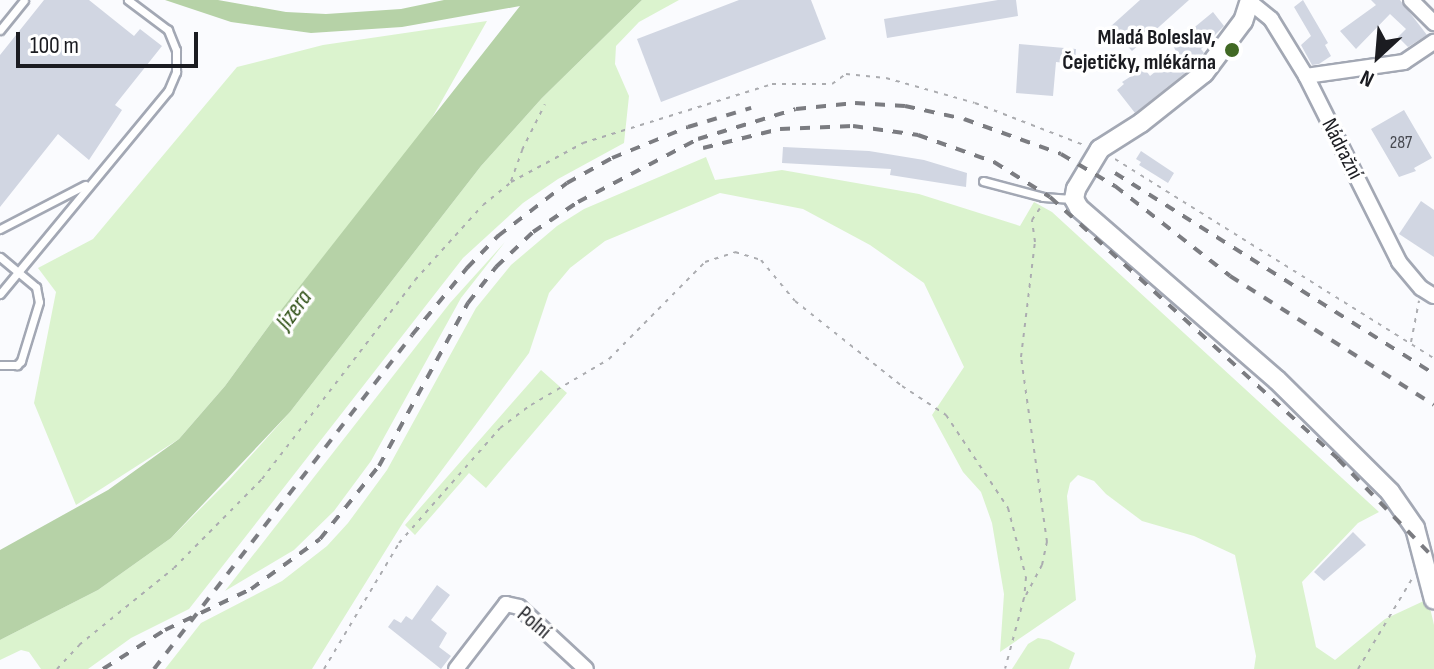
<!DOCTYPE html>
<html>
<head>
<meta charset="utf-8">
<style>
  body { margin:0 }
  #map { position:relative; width:1434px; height:669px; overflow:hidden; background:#fafbfe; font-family:"Sofia Sans Condensed",sans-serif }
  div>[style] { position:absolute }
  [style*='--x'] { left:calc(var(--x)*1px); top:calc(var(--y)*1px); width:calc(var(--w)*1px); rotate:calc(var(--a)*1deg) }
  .green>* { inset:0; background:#dbf3ce }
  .water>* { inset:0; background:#b6d2a7 }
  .building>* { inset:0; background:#d1d6e2 }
  .path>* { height:2px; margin-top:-1px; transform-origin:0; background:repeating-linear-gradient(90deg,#abacb0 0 4px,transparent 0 10px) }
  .roads { filter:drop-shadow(2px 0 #a3a8b4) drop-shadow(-2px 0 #a3a8b4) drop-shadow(0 2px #a3a8b4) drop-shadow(0 -2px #a3a8b4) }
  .lane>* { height:7px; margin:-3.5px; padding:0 3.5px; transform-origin:3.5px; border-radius:3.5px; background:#fff }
  .street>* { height:14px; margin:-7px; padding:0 7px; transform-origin:7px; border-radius:7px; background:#fff }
  .secondary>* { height:18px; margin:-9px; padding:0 9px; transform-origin:9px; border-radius:9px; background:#fff }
  .rail>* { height:4px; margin-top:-2px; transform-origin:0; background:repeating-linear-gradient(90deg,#7b7c81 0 10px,transparent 0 20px) }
  .dots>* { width:22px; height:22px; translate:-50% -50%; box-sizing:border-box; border:4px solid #fff; border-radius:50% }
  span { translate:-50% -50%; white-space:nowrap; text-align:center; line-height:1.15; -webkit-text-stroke:7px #fff; paint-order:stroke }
  .number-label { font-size:18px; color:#484a51 }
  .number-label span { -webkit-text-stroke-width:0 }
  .poi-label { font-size:22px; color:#1b1c21; font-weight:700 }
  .right { translate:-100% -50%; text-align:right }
  .street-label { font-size:22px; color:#1b1c21 }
  .water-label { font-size:24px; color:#2c4e12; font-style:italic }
  .north { position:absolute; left:1338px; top:16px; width:80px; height:80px; -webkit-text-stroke:6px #fff; paint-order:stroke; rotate:206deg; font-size:22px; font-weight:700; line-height:32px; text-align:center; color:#1b1c21 }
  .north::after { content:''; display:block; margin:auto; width:28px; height:36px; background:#1b1c21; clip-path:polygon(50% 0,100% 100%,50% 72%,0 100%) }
  .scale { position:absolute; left:16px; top:32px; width:182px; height:36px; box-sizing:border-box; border:4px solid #1b1c21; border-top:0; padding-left:10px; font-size:24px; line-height:28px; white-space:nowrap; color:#1b1c21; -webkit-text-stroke:6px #fff; paint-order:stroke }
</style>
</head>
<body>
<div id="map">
  <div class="green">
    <div style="clip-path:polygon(642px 0,679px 0,639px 22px,616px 46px,615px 64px,629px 96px,624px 143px,558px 179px,523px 203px,463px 258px,189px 609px,131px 638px,88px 669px,41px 669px,29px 652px,21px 650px,0 660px,0 640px,98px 590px,171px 538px,229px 480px,290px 412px,481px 166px,542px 98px)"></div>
    <div style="clip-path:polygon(487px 21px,428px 125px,274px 319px,225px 386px,179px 439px,76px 505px,34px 403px,56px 292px,38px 268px,93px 239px,237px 67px,323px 45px)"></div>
    <div style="clip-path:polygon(706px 157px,715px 180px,782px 170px,919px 194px,1020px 226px,1034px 202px,1052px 212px,1379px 512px,1358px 523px,1302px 582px,1316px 647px,1335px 660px,1385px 619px,1428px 599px,1434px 625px,1434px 669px,1254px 669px,1256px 656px,1235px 555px,1194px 536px,1142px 521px,1106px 494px,1094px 481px,1078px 475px,1070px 483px,1067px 496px,1076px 600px,1000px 652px,1004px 594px,992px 523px,981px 492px,963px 472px,932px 415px,964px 367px,924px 283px,870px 245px,803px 209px,720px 193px,605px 241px,570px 268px,549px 293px,529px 353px,404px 521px,312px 669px,165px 669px,201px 623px,282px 581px,327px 546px,348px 523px,387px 470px,476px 308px,511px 265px,557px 226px,584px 209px)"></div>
    <div style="clip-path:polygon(505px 242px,461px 298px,371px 461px,334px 511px,294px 550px,225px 591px,450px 303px)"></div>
    <div style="clip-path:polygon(541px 370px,567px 393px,486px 488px,469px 473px,415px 535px,405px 525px)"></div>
    <div style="clip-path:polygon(1038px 638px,1049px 640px,1075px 653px,1069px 669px,1012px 669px,1028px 644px)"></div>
  </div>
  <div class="water">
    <div style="clip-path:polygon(165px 0,218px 0,286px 12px,326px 14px,401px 9px,444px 0,642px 0,542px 98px,481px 166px,290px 412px,171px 538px,98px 590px,0 640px,0 550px,108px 490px,179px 439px,225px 386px,274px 319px,520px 6px,402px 27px,311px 33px,231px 22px)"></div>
  </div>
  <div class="building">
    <div style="clip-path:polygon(44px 0,89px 0,134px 36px,140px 29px,162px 46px,115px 105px,122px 110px,89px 160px,58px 134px,0 207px,0 55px)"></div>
    <div style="clip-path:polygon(739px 0,811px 0,826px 39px,661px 102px,637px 39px)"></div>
    <div style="clip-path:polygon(998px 0,1016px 0,1018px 16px,887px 38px,884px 19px)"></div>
    <div style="clip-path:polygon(1140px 0,1189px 0,1132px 51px,1110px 27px)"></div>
    <div style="clip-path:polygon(1303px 0,1328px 43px,1325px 45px,1331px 56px,1319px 64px,1312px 65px,1301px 45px,1311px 36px,1294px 7px)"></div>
    <div style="clip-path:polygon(1371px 0,1400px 0,1427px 35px,1408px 47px,1398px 37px,1406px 29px,1390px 14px,1356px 49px,1340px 31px,1376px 5px)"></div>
    <div style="clip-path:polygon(1213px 12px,1224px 26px,1201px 49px,1204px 53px,1195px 60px,1195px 65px,1135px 113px,1117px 90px,1124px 84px,1122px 82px,1144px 68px,1150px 76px,1177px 54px,1173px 45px)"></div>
    <div style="clip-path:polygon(1019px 44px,1076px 49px,1075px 64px,1056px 62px,1053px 96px,1016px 93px)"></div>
    <div style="clip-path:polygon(1404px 110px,1432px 158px,1414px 168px,1416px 171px,1399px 177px,1371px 129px)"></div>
    <div style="clip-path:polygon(783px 147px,869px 151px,924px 160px,967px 173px,966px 187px,890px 175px,891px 169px,782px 163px)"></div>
    <div style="clip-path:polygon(1141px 151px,1174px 173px,1168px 183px,1139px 165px,1141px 162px,1136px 159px)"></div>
    <div style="clip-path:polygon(1421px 201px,1434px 210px,1434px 257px,1399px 234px)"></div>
    <div style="clip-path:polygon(1353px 532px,1366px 545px,1324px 581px,1314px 572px)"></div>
    <div style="clip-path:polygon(437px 585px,450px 595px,431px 620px,447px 633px,439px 647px,451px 656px,441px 669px,388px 627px,394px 619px,401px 623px,406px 616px,412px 620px)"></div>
  </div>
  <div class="path">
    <div style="--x:1115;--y:159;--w:376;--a:32"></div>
    <div style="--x:511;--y:181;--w:33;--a:-70"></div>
    <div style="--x:522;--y:150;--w:51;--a:-63.4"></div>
    <div style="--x:1411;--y:342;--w:42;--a:-79"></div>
    <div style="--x:1026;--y:595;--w:34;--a:-62"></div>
    <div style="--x:1042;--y:565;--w:24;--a:-78"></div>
    <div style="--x:1047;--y:542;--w:187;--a:-98"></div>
    <div style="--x:1021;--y:357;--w:116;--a:-83.1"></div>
    <div style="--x:1035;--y:242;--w:22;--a:-98"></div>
    <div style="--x:1032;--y:220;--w:14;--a:-56"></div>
    <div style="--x:57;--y:669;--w:33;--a:-47"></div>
    <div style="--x:79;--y:645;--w:122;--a:-39"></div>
    <div style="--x:174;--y:568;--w:125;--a:-45.3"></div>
    <div style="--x:262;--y:479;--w:251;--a:-52.4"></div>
    <div style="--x:415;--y:280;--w:101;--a:-47.8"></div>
    <div style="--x:483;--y:205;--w:36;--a:-39"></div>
    <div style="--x:511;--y:182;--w:82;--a:-28.4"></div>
    <div style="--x:583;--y:143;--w:198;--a:-17.3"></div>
    <div style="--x:772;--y:84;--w:60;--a:0"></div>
    <div style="--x:832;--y:84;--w:17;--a:-36"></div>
    <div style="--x:846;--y:74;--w:40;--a:5.7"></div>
    <div style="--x:886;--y:78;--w:92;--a:15.7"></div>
    <div style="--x:975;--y:103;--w:117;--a:21.1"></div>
    <div style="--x:324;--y:669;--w:147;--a:-59.2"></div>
    <div style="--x:399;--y:543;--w:153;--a:-48.7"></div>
    <div style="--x:500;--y:428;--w:39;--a:-37"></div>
    <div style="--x:531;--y:405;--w:91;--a:-30.5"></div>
    <div style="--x:609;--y:359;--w:136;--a:-45.3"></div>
    <div style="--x:705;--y:262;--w:32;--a:-18"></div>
    <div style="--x:735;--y:252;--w:27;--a:17"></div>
    <div style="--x:761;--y:260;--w:53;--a:50.3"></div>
    <div style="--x:795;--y:301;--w:137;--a:38.5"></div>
    <div style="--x:902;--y:386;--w:53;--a:33.4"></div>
    <div style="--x:946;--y:415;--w:112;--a:56.3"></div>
    <div style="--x:1008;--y:508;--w:71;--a:75.4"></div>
    <div style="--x:1026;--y:577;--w:21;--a:95"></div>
    <div style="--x:1024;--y:598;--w:73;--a:105"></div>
    <div style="--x:1358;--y:669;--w:107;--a:-59.1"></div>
  </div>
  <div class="roads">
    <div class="lane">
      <div style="--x:0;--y:30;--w:38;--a:-51"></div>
      <div style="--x:983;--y:181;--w:62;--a:14.9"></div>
      <div style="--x:1043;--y:197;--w:29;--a:4"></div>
      <div style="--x:0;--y:229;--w:96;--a:-27.4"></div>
      <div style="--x:0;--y:257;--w:47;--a:39.8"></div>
      <div style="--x:36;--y:287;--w:15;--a:79"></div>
      <div style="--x:39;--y:302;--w:62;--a:107"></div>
      <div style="--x:21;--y:361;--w:6;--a:135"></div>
      <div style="--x:17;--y:365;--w:17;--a:180"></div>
      <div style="--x:0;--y:294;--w:264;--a:-50.4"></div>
      <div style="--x:168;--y:91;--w:21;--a:-67"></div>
      <div style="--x:176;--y:72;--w:22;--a:-90"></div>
      <div style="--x:176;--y:50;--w:22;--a:-112"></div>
      <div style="--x:168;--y:30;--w:50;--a:-143.1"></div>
    </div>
    <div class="street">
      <div style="--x:1411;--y:0;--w:33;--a:45"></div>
      <div style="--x:1250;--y:2;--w:27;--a:39"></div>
      <div style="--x:1271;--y:19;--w:67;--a:58.4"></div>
      <div style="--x:1306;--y:76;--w:208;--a:63.4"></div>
      <div style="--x:1399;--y:262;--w:34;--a:50"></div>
      <div style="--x:1421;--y:288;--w:15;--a:32"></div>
      <div style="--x:1306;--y:76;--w:99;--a:-8.1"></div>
      <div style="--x:1404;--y:62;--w:36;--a:-34"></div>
      <div style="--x:456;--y:669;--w:82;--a:-52.4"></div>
      <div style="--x:506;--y:604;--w:13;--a:13"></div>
      <div style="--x:519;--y:607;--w:91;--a:42.8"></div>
    </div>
    <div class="secondary">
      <div style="--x:1250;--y:0;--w:22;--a:108"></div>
      <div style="--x:1243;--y:21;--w:65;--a:126.9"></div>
      <div style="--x:1204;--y:73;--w:80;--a:141.6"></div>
      <div style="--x:1141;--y:123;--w:49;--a:147.6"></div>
      <div style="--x:1100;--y:149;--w:47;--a:121"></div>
      <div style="--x:1076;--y:189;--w:10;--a:101"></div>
      <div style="--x:1074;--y:199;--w:10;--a:61"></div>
      <div style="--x:1079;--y:208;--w:262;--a:41"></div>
      <div style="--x:1277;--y:380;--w:159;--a:44.7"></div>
      <div style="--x:1390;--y:492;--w:44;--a:55.2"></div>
      <div style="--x:1415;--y:528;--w:74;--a:75.2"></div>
    </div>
  </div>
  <div class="rail">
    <div style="--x:703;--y:148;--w:79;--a:-13.9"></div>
    <div style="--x:780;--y:129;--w:73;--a:-2.4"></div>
    <div style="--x:853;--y:126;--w:66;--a:7.9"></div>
    <div style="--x:918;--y:135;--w:81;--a:19.6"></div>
    <div style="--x:994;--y:162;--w:66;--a:32"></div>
    <div style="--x:1050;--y:197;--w:40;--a:42"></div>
    <div style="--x:1080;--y:224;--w:349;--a:42.3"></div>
    <div style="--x:1338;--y:459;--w:138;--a:45.9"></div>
    <div style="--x:1115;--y:173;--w:377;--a:32.2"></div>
    <div style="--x:103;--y:669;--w:73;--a:-32.2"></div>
    <div style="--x:165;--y:630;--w:95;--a:-25.5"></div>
    <div style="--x:251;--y:589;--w:85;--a:-35.9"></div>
    <div style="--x:320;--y:539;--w:94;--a:-51.1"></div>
    <div style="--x:379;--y:466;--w:186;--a:-61.4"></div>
    <div style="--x:468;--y:303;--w:46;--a:-52.1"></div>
    <div style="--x:496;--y:267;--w:51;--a:-43.4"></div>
    <div style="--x:533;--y:232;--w:54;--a:-33.7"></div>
    <div style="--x:578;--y:202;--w:136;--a:-27.7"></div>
    <div style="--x:698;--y:139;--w:102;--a:-17"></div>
    <div style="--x:796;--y:109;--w:59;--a:-5.8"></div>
    <div style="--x:855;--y:103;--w:50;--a:3.4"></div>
    <div style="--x:905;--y:106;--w:60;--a:12.4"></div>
    <div style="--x:964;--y:119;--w:103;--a:19.8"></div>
    <div style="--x:1061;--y:154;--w:63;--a:30.7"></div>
    <div style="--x:1115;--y:186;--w:146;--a:38"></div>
    <div style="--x:1230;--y:276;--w:241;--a:32.3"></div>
    <div style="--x:154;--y:669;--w:422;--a:-52.3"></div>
    <div style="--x:412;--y:335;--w:87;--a:-50.6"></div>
    <div style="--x:467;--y:268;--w:45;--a:-45.9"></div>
    <div style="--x:498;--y:236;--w:87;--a:-37.5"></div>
    <div style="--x:567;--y:183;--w:51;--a:-29.1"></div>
    <div style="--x:612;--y:158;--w:82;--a:-22.2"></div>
    <div style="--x:688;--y:127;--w:66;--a:-16.8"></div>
  </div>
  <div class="dots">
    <div style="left:1232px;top:50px;background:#416924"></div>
  </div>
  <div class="number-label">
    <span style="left:1401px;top:143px">287</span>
  </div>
  <div class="poi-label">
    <span class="right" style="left:1216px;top:50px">Mladá Boleslav,<br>Čejetičky, mlékárna</span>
  </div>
  <div class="street-label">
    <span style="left:1342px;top:149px;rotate:63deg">Nádražní</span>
    <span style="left:534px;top:623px;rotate:40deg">Polní</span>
  </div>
  <div class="water-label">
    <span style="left:294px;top:310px;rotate:-54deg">Jizera</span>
  </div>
  <div class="north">N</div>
  <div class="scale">100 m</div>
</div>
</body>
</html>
